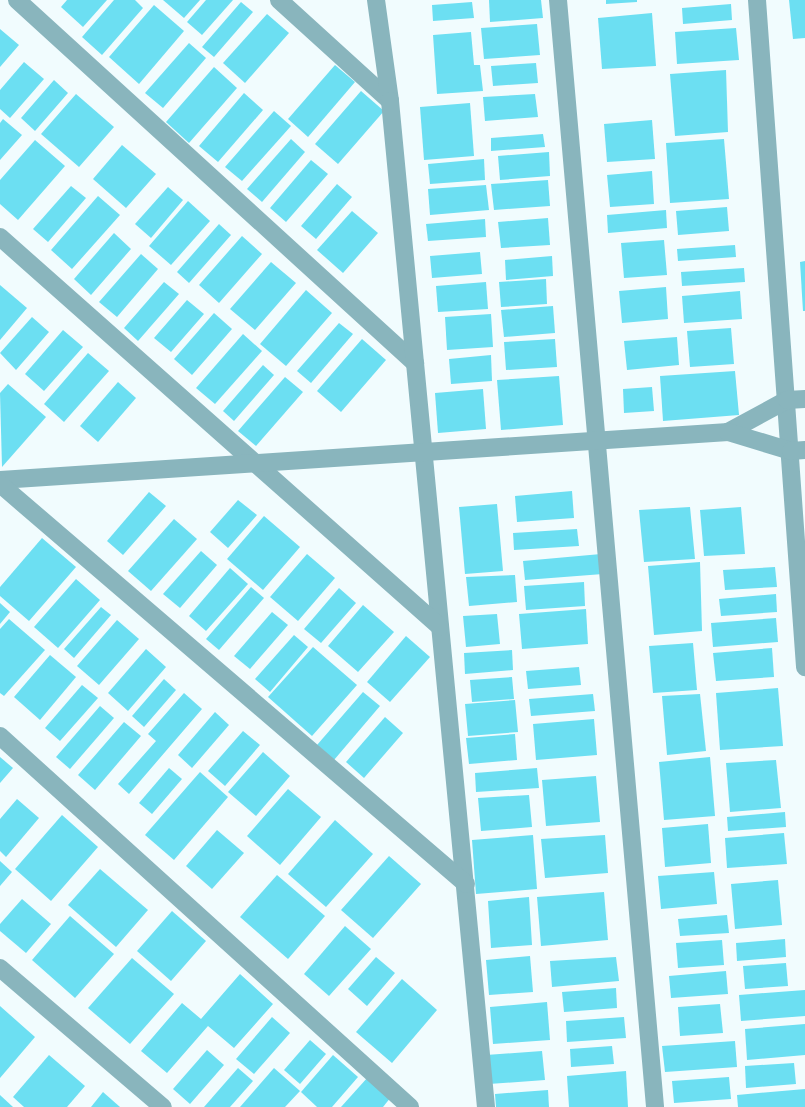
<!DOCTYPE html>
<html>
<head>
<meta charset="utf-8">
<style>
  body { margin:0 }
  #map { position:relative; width:805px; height:1107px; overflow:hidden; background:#f1fcfe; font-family:"Asap Condensed",sans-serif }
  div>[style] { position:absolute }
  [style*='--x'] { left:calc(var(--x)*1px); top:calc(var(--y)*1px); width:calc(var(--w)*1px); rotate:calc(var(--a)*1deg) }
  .building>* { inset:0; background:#6cdff2 }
  .street>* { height:18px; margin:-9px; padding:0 9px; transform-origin:9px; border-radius:9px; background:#89b5bd }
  span { translate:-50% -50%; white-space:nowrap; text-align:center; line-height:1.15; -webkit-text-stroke:5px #fff; paint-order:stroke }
</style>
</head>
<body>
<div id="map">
  <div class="building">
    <div style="clip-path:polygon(67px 0,107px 0,83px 27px,61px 7px)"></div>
    <div style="clip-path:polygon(114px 0,135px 0,143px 8px,102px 55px,82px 37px)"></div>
    <div style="clip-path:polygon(163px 0,200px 0,184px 18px)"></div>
    <div style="clip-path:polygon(206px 0,233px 0,202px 35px,187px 22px)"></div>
    <div style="clip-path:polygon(489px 0,541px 0,543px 18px,490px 22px)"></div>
    <div style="clip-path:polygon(606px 0,637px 0,637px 2px,606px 4px)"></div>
    <div style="clip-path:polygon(789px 0,805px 0,805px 38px,793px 39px)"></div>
    <div style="clip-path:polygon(241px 2px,253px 12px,214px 57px,202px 47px)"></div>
    <div style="clip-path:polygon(472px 2px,474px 18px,433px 21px,432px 5px)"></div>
    <div style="clip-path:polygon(731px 4px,732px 20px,683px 24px,682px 8px)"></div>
    <div style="clip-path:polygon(154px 5px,184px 31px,139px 84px,109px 57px)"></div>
    <div style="clip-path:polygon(652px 13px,656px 66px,602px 69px,598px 18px)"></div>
    <div style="clip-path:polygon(267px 14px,289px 33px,245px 83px,223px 63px)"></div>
    <div style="clip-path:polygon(537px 24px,540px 55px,484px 59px,481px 28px)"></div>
    <div style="clip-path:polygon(736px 28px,739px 60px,677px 64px,675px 32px)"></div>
    <div style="clip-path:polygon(0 29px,19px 45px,0 67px)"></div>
    <div style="clip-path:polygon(471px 32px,474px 65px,480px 65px,483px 91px,437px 94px,433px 35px)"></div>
    <div style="clip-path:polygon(189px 43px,206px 58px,163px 108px,145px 93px)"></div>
    <div style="clip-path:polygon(24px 62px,44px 79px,10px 118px,0 109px,0 90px)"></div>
    <div style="clip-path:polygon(536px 63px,538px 83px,493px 86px,491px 66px)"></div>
    <div style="clip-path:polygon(335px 65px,355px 82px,308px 137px,288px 119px)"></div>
    <div style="clip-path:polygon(214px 67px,237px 88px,189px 143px,166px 122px)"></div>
    <div style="clip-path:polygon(726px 70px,728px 132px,675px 136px,670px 74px)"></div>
    <div style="clip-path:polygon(54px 80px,68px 93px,35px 131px,21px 118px)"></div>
    <div style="clip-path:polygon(361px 91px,384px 111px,338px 164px,315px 144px)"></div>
    <div style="clip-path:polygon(244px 93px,263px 110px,218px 162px,199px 146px)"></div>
    <div style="clip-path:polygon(76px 94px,114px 127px,79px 167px,41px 134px)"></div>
    <div style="clip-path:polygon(535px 94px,538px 117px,485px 121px,483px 97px)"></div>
    <div style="clip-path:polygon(470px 103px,474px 156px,424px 160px,420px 107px)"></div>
    <div style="clip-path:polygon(274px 111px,291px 126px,242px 181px,225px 167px)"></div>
    <div style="clip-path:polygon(3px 119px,22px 135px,0 160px,0 123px)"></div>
    <div style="clip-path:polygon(652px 120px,655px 159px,607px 162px,604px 124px)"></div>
    <div style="clip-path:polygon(543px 134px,545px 147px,491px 151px,491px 138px)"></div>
    <div style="clip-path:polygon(291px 139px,305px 152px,262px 202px,247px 189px)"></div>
    <div style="clip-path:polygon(724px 139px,729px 199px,670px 203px,666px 143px)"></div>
    <div style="clip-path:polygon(35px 140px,65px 166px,18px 220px,0 204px,0 180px)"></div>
    <div style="clip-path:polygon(122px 145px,156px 174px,126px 208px,93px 179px)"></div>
    <div style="clip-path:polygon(549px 152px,550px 176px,500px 180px,498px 156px)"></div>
    <div style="clip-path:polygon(484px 159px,485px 180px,430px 184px,428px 164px)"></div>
    <div style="clip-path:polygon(311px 160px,328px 174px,286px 222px,270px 208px)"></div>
    <div style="clip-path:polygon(652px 171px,654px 204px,610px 207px,607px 175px)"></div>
    <div style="clip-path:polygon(548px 180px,550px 206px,494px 210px,491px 184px)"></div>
    <div style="clip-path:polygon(337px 184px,352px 197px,316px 239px,301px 226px)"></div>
    <div style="clip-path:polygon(486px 185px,489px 210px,430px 215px,428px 189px)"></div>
    <div style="clip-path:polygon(71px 186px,86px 198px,48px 242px,33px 229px)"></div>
    <div style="clip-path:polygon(168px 187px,183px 200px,151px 238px,135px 224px)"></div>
    <div style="clip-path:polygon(98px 196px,120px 215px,72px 269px,51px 250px)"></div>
    <div style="clip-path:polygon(188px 201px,210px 221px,171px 265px,149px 246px)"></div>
    <div style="clip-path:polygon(727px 207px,729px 231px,678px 235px,676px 211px)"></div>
    <div style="clip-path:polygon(666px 210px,667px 228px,608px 233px,607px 215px)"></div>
    <div style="clip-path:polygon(352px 211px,378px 233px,343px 273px,317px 250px)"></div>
    <div style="clip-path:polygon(548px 218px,550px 245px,501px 248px,498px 222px)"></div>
    <div style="clip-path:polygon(485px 219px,486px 237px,428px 241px,426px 224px)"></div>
    <div style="clip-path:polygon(219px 224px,231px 235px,189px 283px,177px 272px)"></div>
    <div style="clip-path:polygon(114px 233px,131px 249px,91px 295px,74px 279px)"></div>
    <div style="clip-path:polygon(242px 236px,262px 254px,219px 303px,199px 285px)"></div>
    <div style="clip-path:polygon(664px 240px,667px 275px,624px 278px,621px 243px)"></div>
    <div style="clip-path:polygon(735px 245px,736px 257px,678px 261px,677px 249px)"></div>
    <div style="clip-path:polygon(480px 252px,482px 274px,432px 278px,430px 256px)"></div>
    <div style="clip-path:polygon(141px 254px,158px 269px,117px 317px,99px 302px)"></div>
    <div style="clip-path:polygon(552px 256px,553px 276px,506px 280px,505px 260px)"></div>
    <div style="clip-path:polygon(805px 261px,805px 311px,803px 311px,800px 262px)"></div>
    <div style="clip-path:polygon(271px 262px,296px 283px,255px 330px,230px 309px)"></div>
    <div style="clip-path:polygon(744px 268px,745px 282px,682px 286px,681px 272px)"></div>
    <div style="clip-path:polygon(546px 279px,547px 304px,501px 307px,499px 282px)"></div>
    <div style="clip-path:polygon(164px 282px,179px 294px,138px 341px,124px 328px)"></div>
    <div style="clip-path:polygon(486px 282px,488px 309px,438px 312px,436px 286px)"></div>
    <div style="clip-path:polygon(0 285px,27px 308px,0 340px)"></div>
    <div style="clip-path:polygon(666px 287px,668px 319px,622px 323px,619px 291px)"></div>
    <div style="clip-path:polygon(306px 290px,332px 313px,286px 366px,260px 344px)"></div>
    <div style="clip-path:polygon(740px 291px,742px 319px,684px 323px,682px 296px)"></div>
    <div style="clip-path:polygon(187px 300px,204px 314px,171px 352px,154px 338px)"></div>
    <div style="clip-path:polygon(553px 306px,555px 333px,504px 337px,501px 310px)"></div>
    <div style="clip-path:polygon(214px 313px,232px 329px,192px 375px,174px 359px)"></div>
    <div style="clip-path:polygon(491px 314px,493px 347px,447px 350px,445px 317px)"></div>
    <div style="clip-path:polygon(32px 317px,49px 332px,16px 370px,0 353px)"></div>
    <div style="clip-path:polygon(339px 323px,353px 334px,311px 383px,297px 371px)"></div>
    <div style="clip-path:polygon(731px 328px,734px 364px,690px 367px,687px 331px)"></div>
    <div style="clip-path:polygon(63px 330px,83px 347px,44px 391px,25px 374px)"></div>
    <div style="clip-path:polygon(243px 334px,262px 351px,215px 404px,196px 388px)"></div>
    <div style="clip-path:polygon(677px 337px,679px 365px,627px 370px,624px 341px)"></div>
    <div style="clip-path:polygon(362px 339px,386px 360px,341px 412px,317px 391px)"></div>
    <div style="clip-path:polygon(555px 339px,557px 367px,506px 370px,504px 342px)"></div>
    <div style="clip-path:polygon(88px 353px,109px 371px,64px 422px,44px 404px)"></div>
    <div style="clip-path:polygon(491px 355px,492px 381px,451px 384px,449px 359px)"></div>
    <div style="clip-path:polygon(263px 365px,274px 375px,234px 421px,223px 411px)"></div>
    <div style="clip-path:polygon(735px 371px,739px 415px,663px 421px,660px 376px)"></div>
    <div style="clip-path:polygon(559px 376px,563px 425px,501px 430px,497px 380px)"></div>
    <div style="clip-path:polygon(285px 377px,303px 392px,256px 446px,238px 431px)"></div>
    <div style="clip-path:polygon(118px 382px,136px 398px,98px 442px,80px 426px)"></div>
    <div style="clip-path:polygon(8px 384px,46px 417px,2px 467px,0 393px)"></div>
    <div style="clip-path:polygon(652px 387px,654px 411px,624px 413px,623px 389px)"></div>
    <div style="clip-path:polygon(483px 389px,486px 429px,438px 433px,435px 393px)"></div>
    <div style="clip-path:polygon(572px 491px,574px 518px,517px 522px,515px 496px)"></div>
    <div style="clip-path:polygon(149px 492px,166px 506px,123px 555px,107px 541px)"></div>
    <div style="clip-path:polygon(238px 500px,257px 515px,228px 548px,210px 532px)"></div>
    <div style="clip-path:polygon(497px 504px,503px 571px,465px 574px,459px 507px)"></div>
    <div style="clip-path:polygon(690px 507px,695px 559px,644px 562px,639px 510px)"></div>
    <div style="clip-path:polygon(741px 507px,745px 554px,704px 556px,700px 510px)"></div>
    <div style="clip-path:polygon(264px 516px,300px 547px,263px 590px,227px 559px)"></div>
    <div style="clip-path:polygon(174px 519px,197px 539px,151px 591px,128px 571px)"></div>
    <div style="clip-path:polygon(577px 529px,579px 546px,514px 550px,513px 533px)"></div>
    <div style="clip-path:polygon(42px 538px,76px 567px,29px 621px,0 596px,0 587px)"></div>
    <div style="clip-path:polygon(201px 551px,217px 565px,180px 608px,163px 594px)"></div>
    <div style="clip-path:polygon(307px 554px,335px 578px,298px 621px,270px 597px)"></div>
    <div style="clip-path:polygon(601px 554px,603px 574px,525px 580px,523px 561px)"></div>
    <div style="clip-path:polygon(700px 562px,702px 631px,654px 635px,648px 566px)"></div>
    <div style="clip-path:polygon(775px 567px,777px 587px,725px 590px,723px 570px)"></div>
    <div style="clip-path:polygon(230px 568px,248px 584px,206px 631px,189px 616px)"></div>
    <div style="clip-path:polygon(515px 575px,517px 602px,469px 606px,466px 577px)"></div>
    <div style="clip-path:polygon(76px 579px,100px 600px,58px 648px,34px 627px)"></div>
    <div style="clip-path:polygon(584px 582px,585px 606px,526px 610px,524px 586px)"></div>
    <div style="clip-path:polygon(251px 587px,264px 598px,219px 650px,206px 639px)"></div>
    <div style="clip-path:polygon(339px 588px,356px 603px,321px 643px,304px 629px)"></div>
    <div style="clip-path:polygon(776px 594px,777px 612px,721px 616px,719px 599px)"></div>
    <div style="clip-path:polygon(0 603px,10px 612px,0 624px)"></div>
    <div style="clip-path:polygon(363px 605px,394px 632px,358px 672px,328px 646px)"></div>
    <div style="clip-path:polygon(101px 607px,111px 615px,74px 658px,64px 649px)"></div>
    <div style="clip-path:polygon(586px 609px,588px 644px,522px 649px,519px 614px)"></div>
    <div style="clip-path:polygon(272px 612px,288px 625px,250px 669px,234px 656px)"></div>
    <div style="clip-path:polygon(497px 614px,500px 644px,466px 647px,463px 616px)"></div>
    <div style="clip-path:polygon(776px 618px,778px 642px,713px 647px,711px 623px)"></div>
    <div style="clip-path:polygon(9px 619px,45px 650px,4px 696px,0 693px,0 629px)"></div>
    <div style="clip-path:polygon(117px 620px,139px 639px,99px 685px,77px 666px)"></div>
    <div style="clip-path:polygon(294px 635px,308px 647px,270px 692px,255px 679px)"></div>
    <div style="clip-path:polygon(406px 636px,430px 657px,390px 702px,367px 682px)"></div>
    <div style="clip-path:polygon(693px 643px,697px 690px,653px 693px,649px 646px)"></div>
    <div style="clip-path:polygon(313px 647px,357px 685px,312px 736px,268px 697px)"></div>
    <div style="clip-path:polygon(772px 648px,774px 677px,716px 681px,713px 653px)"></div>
    <div style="clip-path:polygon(146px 649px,166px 667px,128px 711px,108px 693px)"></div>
    <div style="clip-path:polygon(512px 650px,513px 670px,465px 674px,464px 653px)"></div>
    <div style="clip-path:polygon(50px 655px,76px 677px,40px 720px,14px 697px)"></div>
    <div style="clip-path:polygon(579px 667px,581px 685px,528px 689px,526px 671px)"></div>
    <div style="clip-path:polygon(512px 677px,514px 699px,472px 702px,470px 680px)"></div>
    <div style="clip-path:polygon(164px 679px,176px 690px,144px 727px,132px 716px)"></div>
    <div style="clip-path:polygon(82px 685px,98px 698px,60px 741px,45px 728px)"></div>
    <div style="clip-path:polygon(778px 688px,783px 746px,720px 750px,716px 693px)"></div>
    <div style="clip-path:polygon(363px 692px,380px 706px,334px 760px,317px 745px)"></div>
    <div style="clip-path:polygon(184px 693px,202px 709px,129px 794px,118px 784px,156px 741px,148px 734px)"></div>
    <div style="clip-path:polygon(593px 694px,595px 711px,531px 716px,529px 699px)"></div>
    <div style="clip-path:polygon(700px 694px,706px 751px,667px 755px,662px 696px)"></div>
    <div style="clip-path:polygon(515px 700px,518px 732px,468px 736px,465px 704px)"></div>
    <div style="clip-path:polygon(100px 706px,114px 718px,70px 769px,56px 757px)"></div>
    <div style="clip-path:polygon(215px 712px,229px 725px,192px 768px,178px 755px)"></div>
    <div style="clip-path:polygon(385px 717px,403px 733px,364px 778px,346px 762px)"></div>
    <div style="clip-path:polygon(594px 719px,597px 755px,536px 760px,533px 724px)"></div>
    <div style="clip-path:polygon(124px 722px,141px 736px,95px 790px,78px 775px)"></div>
    <div style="clip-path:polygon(243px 731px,260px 745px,225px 786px,208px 771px)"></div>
    <div style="clip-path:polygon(515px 734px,517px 760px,469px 764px,466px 738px)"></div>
    <div style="clip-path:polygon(263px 752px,290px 776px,256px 816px,228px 792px)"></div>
    <div style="clip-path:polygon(0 757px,13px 768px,0 783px)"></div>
    <div style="clip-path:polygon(710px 757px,715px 816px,664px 820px,659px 762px)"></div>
    <div style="clip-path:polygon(776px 760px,781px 808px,730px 812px,726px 763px)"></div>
    <div style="clip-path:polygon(169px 768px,182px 779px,152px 814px,139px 803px)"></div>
    <div style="clip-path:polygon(537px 768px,539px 788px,476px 792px,475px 773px)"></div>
    <div style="clip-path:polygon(200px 772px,228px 797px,174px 860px,145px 835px)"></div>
    <div style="clip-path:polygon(596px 776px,600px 822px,546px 826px,542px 780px)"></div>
    <div style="clip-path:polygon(288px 789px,321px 817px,280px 865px,247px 836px)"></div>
    <div style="clip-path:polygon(529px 795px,532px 827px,481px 831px,478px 798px)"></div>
    <div style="clip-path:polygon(17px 799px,39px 818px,6px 857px,0 851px,0 819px)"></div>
    <div style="clip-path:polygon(785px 812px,786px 827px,728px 831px,727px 817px)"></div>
    <div style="clip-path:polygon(62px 815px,98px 847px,51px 901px,15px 869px)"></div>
    <div style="clip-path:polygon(335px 820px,373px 854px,326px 907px,288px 874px)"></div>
    <div style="clip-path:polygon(708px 824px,711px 863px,665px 867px,662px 828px)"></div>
    <div style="clip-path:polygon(217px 830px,244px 853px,212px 889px,186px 866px)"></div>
    <div style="clip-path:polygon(784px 833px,787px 864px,727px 868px,725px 838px)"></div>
    <div style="clip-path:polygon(533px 835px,537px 889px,476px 894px,472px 840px)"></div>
    <div style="clip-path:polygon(605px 835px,608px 873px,545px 878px,541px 839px)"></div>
    <div style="clip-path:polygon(389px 856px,421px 884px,373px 938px,341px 910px)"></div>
    <div style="clip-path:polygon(0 861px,12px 872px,0 886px)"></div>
    <div style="clip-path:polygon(100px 869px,148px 910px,116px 947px,68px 905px)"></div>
    <div style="clip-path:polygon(714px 872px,717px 904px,661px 909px,658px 876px)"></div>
    <div style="clip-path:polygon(277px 875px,325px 916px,288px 959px,240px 917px)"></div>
    <div style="clip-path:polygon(778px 880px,782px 925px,735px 929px,731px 884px)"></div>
    <div style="clip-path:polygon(604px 892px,608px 940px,541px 946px,537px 897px)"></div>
    <div style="clip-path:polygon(529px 897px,532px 945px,491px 948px,488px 901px)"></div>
    <div style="clip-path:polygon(22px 899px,51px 924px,26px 953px,0 931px,0 924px)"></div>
    <div style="clip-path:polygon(172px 911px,206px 941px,171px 981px,137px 951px)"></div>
    <div style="clip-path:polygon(727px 915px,729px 933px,680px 936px,678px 919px)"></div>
    <div style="clip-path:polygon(70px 916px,114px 954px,75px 998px,32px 960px)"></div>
    <div style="clip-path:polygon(345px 926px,371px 949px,329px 996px,304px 974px)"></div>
    <div style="clip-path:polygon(785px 939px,786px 957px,737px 961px,736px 943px)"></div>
    <div style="clip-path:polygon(722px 940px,724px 965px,678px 968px,676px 943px)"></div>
    <div style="clip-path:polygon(530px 956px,533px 992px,489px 995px,486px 960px)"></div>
    <div style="clip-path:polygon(376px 957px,395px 973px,367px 1006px,348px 989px)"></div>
    <div style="clip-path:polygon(616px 957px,619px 981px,552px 987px,550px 961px)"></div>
    <div style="clip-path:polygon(132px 958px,174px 994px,130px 1044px,88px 1008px)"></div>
    <div style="clip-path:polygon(786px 963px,788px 986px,745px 989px,743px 966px)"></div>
    <div style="clip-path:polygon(726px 971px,728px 994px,671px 998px,669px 976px)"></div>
    <div style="clip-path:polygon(240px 974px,273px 1004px,234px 1048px,208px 1026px,167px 1073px,141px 1051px,182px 1003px,201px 1019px)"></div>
    <div style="clip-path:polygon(402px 979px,437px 1010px,392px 1063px,356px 1032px)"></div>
    <div style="clip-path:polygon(616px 988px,617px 1008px,564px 1012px,562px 992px)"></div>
    <div style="clip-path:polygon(805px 990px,805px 1016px,741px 1021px,739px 995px)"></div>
    <div style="clip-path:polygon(547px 1002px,550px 1040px,493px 1044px,490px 1007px)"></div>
    <div style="clip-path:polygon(720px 1004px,723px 1033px,680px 1036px,678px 1007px)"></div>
    <div style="clip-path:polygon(0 1006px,35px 1037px,0 1078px)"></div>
    <div style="clip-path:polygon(272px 1017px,290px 1033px,254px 1074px,236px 1059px)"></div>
    <div style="clip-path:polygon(624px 1017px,626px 1038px,567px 1042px,566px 1021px)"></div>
    <div style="clip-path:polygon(805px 1024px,805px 1055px,747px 1060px,745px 1029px)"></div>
    <div style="clip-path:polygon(310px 1040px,326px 1054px,300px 1084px,284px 1070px)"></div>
    <div style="clip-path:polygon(735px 1041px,737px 1067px,665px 1072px,662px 1046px)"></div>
    <div style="clip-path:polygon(612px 1046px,614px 1064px,571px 1067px,570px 1049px)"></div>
    <div style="clip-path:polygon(207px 1050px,224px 1065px,190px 1104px,173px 1089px)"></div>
    <div style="clip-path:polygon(542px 1051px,545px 1080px,489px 1084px,486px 1055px)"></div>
    <div style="clip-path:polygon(49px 1055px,85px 1086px,67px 1107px,24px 1107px,13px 1097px)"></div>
    <div style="clip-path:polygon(333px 1055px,358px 1077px,332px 1107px,317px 1107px,301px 1092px)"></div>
    <div style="clip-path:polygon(794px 1063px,796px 1084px,746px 1088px,745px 1066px)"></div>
    <div style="clip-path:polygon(238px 1068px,253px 1081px,230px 1107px,204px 1107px)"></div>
    <div style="clip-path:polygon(274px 1068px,300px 1091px,285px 1107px,240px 1107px)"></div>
    <div style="clip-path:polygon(626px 1071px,628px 1107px,569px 1107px,567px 1076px)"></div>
    <div style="clip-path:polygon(368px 1077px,391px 1097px,383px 1107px,341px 1107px)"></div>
    <div style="clip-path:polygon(729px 1077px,731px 1099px,674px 1103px,672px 1081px)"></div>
    <div style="clip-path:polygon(805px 1089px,805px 1107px,738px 1107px,737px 1095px)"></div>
    <div style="clip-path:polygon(548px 1090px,549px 1107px,496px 1107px,495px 1094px)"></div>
    <div style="clip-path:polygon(103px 1092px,120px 1107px,91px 1107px)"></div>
    <div style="clip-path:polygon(0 1095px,13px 1107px,0 1107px)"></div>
  </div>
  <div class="street">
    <div style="--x:17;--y:0;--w:539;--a:42.37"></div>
    <div style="--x:279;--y:0;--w:150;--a:42.3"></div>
    <div style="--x:376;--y:0;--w:102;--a:82.1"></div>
    <div style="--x:390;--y:101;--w:1011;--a:84.55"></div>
    <div style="--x:558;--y:0;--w:1111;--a:84.99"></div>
    <div style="--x:757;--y:0;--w:669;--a:85.88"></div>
    <div style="--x:0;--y:237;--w:588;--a:41.55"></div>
    <div style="--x:728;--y:432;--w:67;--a:-28.5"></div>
    <div style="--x:787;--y:400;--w:18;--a:-3"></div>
    <div style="--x:0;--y:480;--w:730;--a:-3.77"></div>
    <div style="--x:728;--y:432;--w:66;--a:16.8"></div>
    <div style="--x:791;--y:451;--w:14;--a:-4"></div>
    <div style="--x:0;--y:484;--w:614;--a:40.64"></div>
    <div style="--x:0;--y:736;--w:553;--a:42.14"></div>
    <div style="--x:0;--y:968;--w:214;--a:40.5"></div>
  </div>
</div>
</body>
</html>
